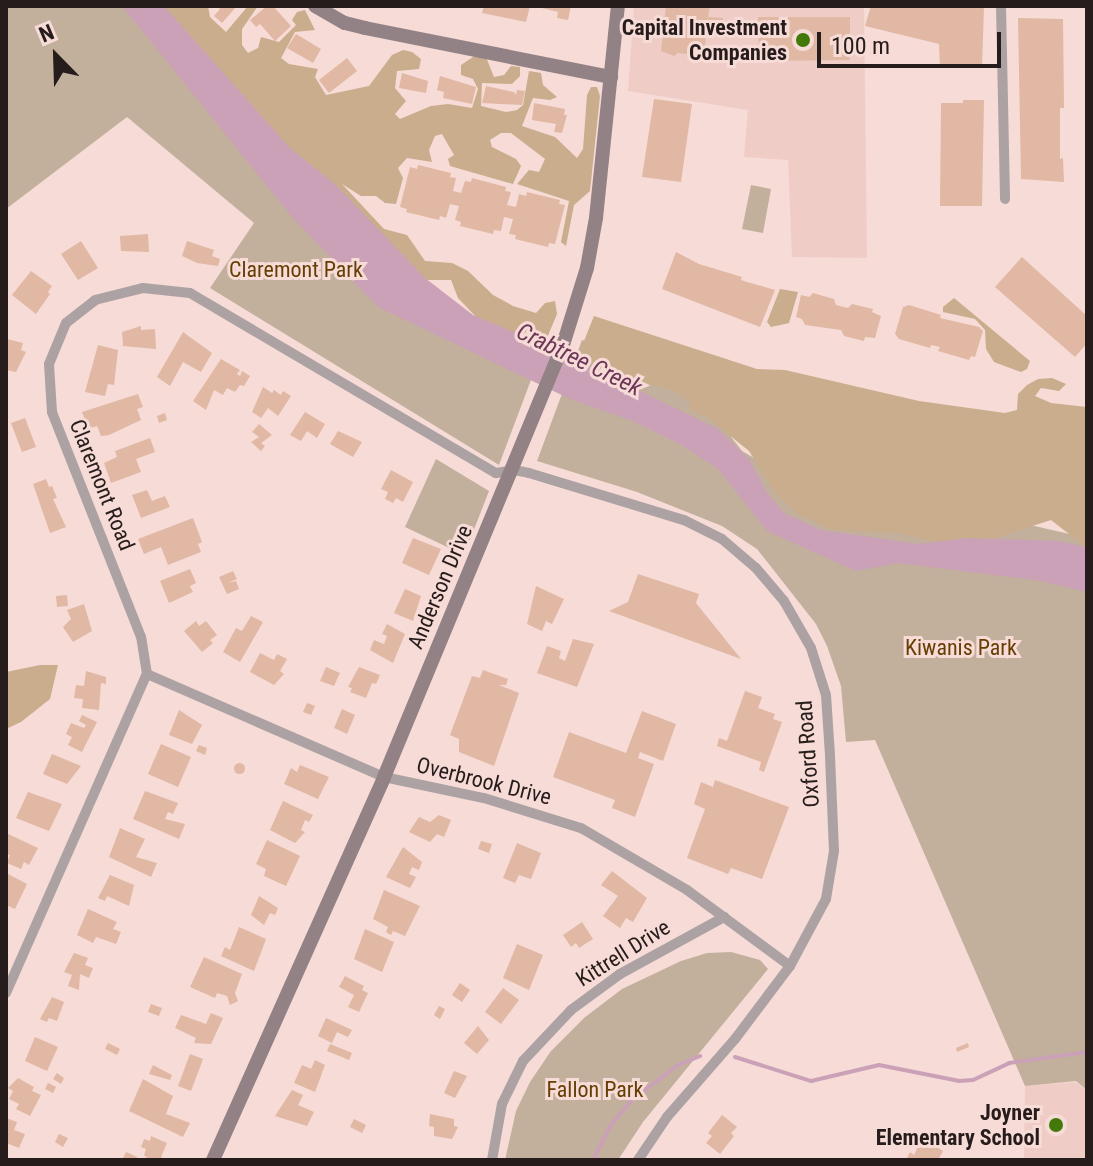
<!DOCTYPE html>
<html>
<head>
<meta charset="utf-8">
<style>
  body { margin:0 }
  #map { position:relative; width:1093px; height:1166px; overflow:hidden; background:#f7dbd7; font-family:"Roboto Condensed",sans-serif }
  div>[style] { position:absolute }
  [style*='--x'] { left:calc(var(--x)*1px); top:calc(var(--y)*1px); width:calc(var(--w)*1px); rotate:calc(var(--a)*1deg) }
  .built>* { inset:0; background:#f0ccc7 }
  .green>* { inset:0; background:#c2b09d }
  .forest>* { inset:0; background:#caad8d }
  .water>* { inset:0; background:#caa1b6 }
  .stream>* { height:4px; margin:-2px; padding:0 2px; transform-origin:2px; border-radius:2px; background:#caa1b6 }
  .building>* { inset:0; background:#e0b8a3 }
  .round { border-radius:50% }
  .street>* { height:10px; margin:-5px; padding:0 5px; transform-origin:5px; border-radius:5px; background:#ada2a3 }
  .secondary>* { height:14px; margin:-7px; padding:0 7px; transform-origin:7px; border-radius:7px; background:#938285 }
  .dots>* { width:22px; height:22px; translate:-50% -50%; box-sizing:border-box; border:4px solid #f7dbd7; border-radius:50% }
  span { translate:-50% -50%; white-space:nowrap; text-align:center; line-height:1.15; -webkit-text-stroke:6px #f7dbd7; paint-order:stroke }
  .poi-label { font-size:22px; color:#261c1b; font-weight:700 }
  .right { translate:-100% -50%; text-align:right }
  .park-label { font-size:22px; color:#653e03 }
  .street-label { font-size:22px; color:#261c1b }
  .water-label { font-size:24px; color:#6c3756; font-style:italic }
  .frame { position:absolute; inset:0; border:8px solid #261c1b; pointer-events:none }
  .north { position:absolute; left:16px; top:16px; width:80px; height:80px; -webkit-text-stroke:6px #f7dbd7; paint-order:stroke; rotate:337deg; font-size:22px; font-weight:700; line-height:32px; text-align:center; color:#261c1b }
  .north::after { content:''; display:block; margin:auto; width:28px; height:36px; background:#261c1b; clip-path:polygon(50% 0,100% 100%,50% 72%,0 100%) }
  .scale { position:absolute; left:817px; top:32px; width:184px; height:36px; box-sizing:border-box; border:4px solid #261c1b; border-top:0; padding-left:10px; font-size:24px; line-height:28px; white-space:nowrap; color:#261c1b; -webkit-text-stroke:6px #f7dbd7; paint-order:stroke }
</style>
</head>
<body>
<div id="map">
  <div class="built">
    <div style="clip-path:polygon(634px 6px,864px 6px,867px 258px,792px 257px,788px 160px,744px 157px,748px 110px,628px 91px)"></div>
    <div style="clip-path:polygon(1076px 1082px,1087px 1090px,1087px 1160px,1024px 1160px,1025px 1086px)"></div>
  </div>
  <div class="green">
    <div style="clip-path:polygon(6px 6px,146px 6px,325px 216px,537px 364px,499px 465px,210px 288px,254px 223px,127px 117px,6px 209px)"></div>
    <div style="clip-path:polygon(751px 185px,771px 189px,763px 233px,742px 229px)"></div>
    <div style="clip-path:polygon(582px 340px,640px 356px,725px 429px,742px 451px,766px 465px,1087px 538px,1087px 1090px,1076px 1081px,1025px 1086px,875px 740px,846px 742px,841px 686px,827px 646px,816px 624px,757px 549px,722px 526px,637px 492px,537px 461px)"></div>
    <div style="clip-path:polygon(436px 459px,489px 491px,464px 555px,405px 527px)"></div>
    <div style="clip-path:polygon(731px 952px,760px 960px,768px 969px,643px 1122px,618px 1160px,505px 1160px,516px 1111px,530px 1082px,551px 1051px,584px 1018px,622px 989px,681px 961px,707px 953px)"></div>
  </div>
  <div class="forest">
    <div style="clip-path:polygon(152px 6px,208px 6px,210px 17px,226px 32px,248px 6px,258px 6px,242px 29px,242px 45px,248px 53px,258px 48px,261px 37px,279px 42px,296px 25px,292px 20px,297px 12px,305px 10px,315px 30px,295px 32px,281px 58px,289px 64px,318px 69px,315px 77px,326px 95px,369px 86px,392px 55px,403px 50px,412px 52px,421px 59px,419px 69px,397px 71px,395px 88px,406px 101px,395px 114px,400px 119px,431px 106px,448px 104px,472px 108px,478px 89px,473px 79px,461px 75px,461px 65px,476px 55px,486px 57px,494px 77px,504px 75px,511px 66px,520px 67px,520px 76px,512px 84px,482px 83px,481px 106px,506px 112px,517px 110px,523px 105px,529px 71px,541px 73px,543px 85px,557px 97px,550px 100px,533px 98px,522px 126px,555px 137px,577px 158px,583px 149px,587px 95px,591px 87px,597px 87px,600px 96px,590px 191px,574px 205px,566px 246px,561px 242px,569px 201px,517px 184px,529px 170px,539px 172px,545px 159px,511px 133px,501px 133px,490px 140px,492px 147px,516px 159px,521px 166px,513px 184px,450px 166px,448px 159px,454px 155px,442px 134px,435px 136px,429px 150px,432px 162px,407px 158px,398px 168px,403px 178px,396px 204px,385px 203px,376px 196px,361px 196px,342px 184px,384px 229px,407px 235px,425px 261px,452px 263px,468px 271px,493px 295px,513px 306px,536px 313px,545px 303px,555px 301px,557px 314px,542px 350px,481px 322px,458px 298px,451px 280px,424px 280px,401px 269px)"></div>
    <div style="clip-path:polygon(780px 289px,798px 292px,789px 323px,771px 327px,767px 322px)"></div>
    <div style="clip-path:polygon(954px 298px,1030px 361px,1027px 369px,1021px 372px,994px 362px,986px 349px,985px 330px,975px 319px,943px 312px,943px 307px)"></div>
    <div style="clip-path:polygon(594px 316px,757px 369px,785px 370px,919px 401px,1005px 413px,1017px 410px,1018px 394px,1027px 385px,1038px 379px,1052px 378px,1066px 384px,1059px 391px,1041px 388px,1035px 396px,1051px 403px,1087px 407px,1087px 548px,1051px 520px,986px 541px,944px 544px,898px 533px,833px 530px,798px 514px,776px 494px,749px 451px,708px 418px,690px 410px,690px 403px,682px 395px,661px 386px,633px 384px,578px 356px)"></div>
    <div style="clip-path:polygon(40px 665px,58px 665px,50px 699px,21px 722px,6px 729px,6px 672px)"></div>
  </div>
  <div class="water">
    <div style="clip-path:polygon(122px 6px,164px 6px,290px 148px,337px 186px,425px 278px,473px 315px,550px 347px,718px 429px,749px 459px,768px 494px,784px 513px,821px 530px,918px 544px,967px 538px,1058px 541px,1087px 547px,1087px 592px,1035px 580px,898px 563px,856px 571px,767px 531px,718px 469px,680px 444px,632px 421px,568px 398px,378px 307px,292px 217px)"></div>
  </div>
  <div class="stream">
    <div style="--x:735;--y:1057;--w:80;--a:17.5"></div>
    <div style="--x:811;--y:1081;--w:70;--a:-13.2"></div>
    <div style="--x:879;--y:1065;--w:82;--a:11.3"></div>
    <div style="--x:959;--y:1081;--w:14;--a:-4"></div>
    <div style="--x:973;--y:1080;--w:40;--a:-25"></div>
    <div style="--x:1009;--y:1063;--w:79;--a:-8"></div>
    <div style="--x:593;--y:1160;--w:39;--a:-63"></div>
    <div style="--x:611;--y:1125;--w:33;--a:-50"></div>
    <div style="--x:632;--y:1100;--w:58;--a:-37.3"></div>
    <div style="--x:678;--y:1065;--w:24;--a:-22"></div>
  </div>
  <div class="building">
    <div style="clip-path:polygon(217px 6px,237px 6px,222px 23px,214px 16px,220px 9px)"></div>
    <div style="clip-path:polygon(267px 6px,273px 6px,291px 26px,275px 41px,260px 24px,256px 27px,250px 20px)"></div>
    <div style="clip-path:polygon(484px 6px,530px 6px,526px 22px,482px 13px)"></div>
    <div style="clip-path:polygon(534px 6px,571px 6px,568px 20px,557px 18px,558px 12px)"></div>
    <div style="clip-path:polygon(666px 6px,710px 6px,708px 17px,723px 18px,721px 37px,706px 35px,704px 56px,678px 53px,674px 56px,661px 51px)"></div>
    <div style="clip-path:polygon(871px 6px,984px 6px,982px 67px,940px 68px,939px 44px,865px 26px)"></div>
    <div style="clip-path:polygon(758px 17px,850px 17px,850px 60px,759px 61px)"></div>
    <div style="clip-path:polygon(1018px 18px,1063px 19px,1064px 108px,1060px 108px,1060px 159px,1063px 158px,1064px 182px,1021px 179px)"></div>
    <div style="clip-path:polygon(296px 34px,321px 49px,313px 63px,287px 48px)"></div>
    <div style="clip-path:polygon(347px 58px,357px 71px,329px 93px,319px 80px)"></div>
    <div style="clip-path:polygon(402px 73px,428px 81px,426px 93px,399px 88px)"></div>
    <div style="clip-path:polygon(440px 76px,476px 87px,472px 104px,443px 98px,444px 92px,437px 90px)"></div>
    <div style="clip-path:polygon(486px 86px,514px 92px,516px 95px,517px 90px,525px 91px,522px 105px,482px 103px)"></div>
    <div style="clip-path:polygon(654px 99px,692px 104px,681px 182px,642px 177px)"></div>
    <div style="clip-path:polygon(963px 100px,984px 100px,982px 206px,940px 206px,941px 103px,963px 103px)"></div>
    <div style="clip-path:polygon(534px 103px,565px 109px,564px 115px,567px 115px,562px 133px,554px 132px,556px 124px,532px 120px)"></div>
    <div style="clip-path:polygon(418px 165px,451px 173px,450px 177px,456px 178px,453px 191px,461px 193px,465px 181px,471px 182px,472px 178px,506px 187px,505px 191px,511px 192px,507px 205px,516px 207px,519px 194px,526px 196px,527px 192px,560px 200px,559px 204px,565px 205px,555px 244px,549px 243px,548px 247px,515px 239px,516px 235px,509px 234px,513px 219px,504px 217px,501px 231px,494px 230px,493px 234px,460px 226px,461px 222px,455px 220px,459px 206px,450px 204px,446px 218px,440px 216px,439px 220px,406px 212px,407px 209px,400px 207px,410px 167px,417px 169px)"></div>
    <div style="clip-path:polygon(148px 234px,149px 252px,121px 251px,120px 236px)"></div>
    <div style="clip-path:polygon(81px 241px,98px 268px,78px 280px,61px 254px)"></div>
    <div style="clip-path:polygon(187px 241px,214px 250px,212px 256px,220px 259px,218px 266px,197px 263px,182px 256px)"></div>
    <div style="clip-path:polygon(676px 252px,699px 264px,742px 277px,741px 280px,747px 282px,775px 290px,760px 327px,662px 289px)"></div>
    <div style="clip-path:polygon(1022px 257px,1087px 316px,1087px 343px,1075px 357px,995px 287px)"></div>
    <div style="clip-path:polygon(31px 271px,52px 286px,48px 292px,50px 294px,36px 314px,12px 295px)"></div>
    <div style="clip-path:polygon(813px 293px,834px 299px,836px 305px,848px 308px,852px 304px,873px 309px,872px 312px,881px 316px,875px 338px,865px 337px,864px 341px,844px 336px,841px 330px,805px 325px,802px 319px,796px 317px,801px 295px,809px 297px)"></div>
    <div style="clip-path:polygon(909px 305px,941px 315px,940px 318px,979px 327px,983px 331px,975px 357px,971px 356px,969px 360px,938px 351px,940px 347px,931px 345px,930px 348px,899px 339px,895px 334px,903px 307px)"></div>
    <div style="clip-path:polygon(141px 326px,141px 330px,155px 329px,156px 349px,123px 346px,122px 332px)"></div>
    <div style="clip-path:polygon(183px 332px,212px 353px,201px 372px,183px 362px,170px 386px,157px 377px)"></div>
    <div style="clip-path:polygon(7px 339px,23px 343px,21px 350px,26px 352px,16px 372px,6px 370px)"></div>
    <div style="clip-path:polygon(98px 345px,118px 350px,114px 385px,108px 384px,105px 396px,85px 392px)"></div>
    <div style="clip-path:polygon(221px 359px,240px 370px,237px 374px,240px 376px,242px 371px,250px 376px,244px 386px,240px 385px,235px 392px,227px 388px,223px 395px,214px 390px,206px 410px,193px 401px)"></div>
    <div style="clip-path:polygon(263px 387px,272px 393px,274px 390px,281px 395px,283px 391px,291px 396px,278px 416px,268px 408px,261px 418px,252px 412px)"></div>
    <div style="clip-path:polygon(138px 394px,143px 407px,137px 409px,141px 420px,109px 435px,101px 436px,97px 426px,88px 429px,82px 412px)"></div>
    <div style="clip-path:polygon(305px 412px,325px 424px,317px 438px,307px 431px,301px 441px,290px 435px)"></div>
    <div style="clip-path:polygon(165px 413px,167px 420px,159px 423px,157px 416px)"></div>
    <div style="clip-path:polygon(25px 418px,36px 447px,22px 452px,11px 423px)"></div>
    <div style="clip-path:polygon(259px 424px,272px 435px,261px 443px,265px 446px,261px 451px,251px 442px,259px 437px,252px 432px)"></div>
    <div style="clip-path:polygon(338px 431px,362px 442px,353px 457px,330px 444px)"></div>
    <div style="clip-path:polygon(150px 438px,155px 452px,136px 459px,141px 472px,111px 483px,104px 463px,117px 457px,115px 451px)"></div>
    <div style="clip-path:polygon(391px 470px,413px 482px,403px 502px,396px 498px,393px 503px,385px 499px,388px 492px,381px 489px)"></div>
    <div style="clip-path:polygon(46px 479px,49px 487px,52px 486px,57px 498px,53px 499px,66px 527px,50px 533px,33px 484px)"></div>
    <div style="clip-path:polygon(147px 490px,152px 501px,165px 496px,170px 507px,141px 518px,132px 495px)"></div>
    <div style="clip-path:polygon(193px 518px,202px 542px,198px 544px,201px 552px,168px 565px,161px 547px,144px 554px,138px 539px)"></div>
    <div style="clip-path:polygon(413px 538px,441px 549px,429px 575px,402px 563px)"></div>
    <div style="clip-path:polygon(190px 569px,196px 583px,190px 586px,193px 592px,169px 603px,160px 581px)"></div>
    <div style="clip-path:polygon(233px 571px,237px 579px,227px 583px,236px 581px,239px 589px,227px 594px,219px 577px)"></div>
    <div style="clip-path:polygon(638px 574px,699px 594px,696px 603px,741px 659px,609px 611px,628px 602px)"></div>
    <div style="clip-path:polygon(536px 586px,564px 599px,552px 624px,546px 621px,542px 631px,527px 624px)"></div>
    <div style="clip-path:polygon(405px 589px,421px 596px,413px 621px,394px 613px)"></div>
    <div style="clip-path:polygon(67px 595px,68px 606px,57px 607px,56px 596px)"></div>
    <div style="clip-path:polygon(84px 604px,92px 631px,73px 642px,63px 627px,71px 619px,67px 610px)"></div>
    <div style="clip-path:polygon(251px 616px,263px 622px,240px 662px,223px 652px,236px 628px,242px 631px)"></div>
    <div style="clip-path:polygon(196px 621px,199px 626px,206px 621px,217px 635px,210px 640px,213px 643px,202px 652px,184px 631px)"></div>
    <div style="clip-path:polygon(387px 624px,405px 634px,393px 663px,370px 650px,374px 640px,384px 644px,387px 636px,382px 634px)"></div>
    <div style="clip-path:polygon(573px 639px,594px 644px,577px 687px,537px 673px,547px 646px,561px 651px,559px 658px,565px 661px)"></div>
    <div style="clip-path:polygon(260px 653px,274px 660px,277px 654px,287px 659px,280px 671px,284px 674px,274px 685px,250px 672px)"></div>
    <div style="clip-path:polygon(326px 667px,340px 673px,334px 686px,320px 681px)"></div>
    <div style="clip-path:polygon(359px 667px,380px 675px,376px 684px,372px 683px,366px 698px,350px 692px,352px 688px,348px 687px)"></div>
    <div style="clip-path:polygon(483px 670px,508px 679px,506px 685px,499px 685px,519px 693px,494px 766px,459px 752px,459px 739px,450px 735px,472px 676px,480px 678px)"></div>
    <div style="clip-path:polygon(86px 671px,106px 677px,106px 684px,101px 683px,99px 710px,82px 708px,83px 699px,74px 698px,76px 685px,84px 686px)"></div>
    <div style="clip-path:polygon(745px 691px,762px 697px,758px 708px,775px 714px,773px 719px,782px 722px,764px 772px,759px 770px,761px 762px,717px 746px,719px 738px,727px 741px)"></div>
    <div style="clip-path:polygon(307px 703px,315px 706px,311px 715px,303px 712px)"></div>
    <div style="clip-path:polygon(342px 709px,355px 715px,347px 734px,334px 728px)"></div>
    <div style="clip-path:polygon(179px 710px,202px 725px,192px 744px,169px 735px)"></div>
    <div style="clip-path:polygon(642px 711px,676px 724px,663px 761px,640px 752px,638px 758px,654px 764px,635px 817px,612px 808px,615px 800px,553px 777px,569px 732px,626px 753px)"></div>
    <div style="clip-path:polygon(82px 715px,97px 722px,82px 752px,68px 745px,72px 737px,66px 734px,71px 723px,84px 728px,86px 725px,79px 721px)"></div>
    <div style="clip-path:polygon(161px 744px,191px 757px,178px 787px,148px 774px)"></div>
    <div style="clip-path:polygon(199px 745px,207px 748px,205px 755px,196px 751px)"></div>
    <div style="clip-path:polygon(52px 754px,81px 766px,67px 784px,43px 774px)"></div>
    <div class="round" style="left:233.5px;top:762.5px;width:11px;height:11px"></div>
    <div style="clip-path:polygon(300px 765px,329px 777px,318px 799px,284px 784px,291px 768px,297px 772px)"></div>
    <div style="clip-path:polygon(715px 780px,789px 807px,762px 879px,731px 868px,728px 874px,687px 858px,705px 809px,694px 804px,701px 782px,713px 787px)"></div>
    <div style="clip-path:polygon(145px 791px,178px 803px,173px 814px,168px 812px,165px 819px,185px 824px,179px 839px,133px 819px)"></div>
    <div style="clip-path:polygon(28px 792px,62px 804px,49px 831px,16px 818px)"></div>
    <div style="clip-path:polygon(283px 801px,313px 815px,309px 822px,305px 820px,301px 830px,305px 832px,295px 843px,270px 830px)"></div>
    <div style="clip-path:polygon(439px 815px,451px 820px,444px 837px,437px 834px,430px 842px,409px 832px,419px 817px,430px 822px)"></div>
    <div style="clip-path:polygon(120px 828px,145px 839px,136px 857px,157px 863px,151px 877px,109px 857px)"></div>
    <div style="clip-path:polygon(6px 833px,38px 848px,29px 865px,24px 862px,21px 869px,7px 863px,10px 855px,6px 854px)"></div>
    <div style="clip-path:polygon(267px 840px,300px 856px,286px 886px,264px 876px,266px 869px,256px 864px)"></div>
    <div style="clip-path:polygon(481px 841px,492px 844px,489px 853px,478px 849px)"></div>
    <div style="clip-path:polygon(517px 843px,541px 853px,531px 879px,519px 875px,515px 883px,503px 878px)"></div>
    <div style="clip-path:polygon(403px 847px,422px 862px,419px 870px,412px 867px,409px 874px,416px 877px,410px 888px,386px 877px)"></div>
    <div style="clip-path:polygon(612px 871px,647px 898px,633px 922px,626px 918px,620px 928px,603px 916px,618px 896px,601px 885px)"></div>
    <div style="clip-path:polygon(6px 873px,27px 884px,15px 909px,6px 905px)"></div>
    <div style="clip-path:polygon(110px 875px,134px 885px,129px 906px,107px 896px,105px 901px,98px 898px)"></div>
    <div style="clip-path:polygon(384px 890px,420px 906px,405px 936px,393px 931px,391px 935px,386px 932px,388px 927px,373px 919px)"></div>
    <div style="clip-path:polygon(259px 896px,278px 908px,275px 915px,270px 913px,264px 925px,251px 915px)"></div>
    <div style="clip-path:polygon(88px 909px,117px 922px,113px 929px,121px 932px,116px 944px,96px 937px,93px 943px,77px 935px)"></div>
    <div style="clip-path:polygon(582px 922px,593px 939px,579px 948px,576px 943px,571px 947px,563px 935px)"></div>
    <div style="clip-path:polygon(239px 927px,266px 939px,254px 971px,221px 956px,225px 947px,230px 950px)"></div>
    <div style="clip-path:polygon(365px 929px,394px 942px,382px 972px,354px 959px)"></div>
    <div style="clip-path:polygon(517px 944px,543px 955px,529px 990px,503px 978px)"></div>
    <div style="clip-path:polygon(74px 953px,88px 958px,85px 965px,93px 968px,89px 978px,80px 974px,79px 990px,68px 986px,72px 975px,64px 972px)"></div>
    <div style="clip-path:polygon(204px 957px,242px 974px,235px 993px,238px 1001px,230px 1005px,227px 996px,217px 993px,215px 998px,190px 987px)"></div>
    <div style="clip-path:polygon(345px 976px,364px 986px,362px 990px,368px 993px,359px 1012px,348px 1007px,354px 995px,339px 987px)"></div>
    <div style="clip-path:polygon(460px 983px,470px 990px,462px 1002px,452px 995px)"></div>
    <div style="clip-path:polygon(503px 988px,519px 1000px,501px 1024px,485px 1012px)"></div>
    <div style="clip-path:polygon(52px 997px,64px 1002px,57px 1021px,49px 1018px,47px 1022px,40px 1019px)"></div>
    <div style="clip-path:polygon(151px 1004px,162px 1008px,159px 1016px,148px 1012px)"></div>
    <div style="clip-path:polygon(439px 1006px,445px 1009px,440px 1019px,434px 1015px)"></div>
    <div style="clip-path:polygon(211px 1013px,223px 1018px,211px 1044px,194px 1043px,196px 1038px,175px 1028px,181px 1015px,206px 1024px)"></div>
    <div style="clip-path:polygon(326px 1018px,352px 1030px,348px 1037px,337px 1032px,332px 1043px,318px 1036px)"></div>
    <div style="clip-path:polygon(478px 1026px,489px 1040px,477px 1054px,464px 1043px)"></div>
    <div style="clip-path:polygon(35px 1037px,58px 1047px,47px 1071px,25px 1061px)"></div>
    <div style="clip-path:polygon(108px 1043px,120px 1049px,117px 1055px,105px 1049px)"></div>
    <div style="clip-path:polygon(968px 1043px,969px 1047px,957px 1052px,956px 1048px)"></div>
    <div style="clip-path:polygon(330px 1044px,352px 1053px,349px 1060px,327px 1051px)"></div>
    <div style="clip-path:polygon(190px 1054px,203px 1059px,191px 1091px,178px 1086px)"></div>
    <div style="clip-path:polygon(315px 1060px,325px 1065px,315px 1092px,294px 1083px,302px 1065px,311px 1069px)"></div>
    <div style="clip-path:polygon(153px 1065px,172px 1075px,170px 1080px,149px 1074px)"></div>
    <div style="clip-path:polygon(454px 1071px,467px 1076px,455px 1098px,444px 1093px)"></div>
    <div style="clip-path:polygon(57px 1073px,64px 1078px,61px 1084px,53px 1079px)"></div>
    <div style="clip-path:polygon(18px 1078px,34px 1087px,32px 1091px,41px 1095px,30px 1116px,16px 1109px,19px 1104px,9px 1099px,13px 1091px,8px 1088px)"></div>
    <div style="clip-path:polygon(143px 1079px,173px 1096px,166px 1114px,190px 1123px,183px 1137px,129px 1111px)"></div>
    <div style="clip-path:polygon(48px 1083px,56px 1087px,53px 1093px,45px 1089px)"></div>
    <div style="clip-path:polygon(292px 1090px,303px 1095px,298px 1105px,314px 1112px,307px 1126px,275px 1116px)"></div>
    <div style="clip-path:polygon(430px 1114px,454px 1119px,454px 1126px,458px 1127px,452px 1139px,434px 1136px,434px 1127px,429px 1126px)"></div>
    <div style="clip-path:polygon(722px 1115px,737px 1127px,731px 1133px,734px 1136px,720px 1154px,706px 1143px,712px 1136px,708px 1133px)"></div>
    <div style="clip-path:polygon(6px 1118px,17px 1122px,14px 1130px,25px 1134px,19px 1148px,6px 1143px)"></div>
    <div style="clip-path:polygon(354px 1119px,366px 1125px,362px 1133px,350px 1127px)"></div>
    <div style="clip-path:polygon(59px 1134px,68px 1138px,63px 1147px,55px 1142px)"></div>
    <div style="clip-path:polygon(151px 1136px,167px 1143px,161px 1157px,168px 1160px,149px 1160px,144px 1155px,146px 1149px,141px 1147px,144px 1139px,150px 1141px)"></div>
    <div style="clip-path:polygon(922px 1138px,943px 1151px,938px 1160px,906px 1160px,910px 1152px,914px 1155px)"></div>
    <div style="clip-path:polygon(126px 1152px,137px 1157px,136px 1160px,123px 1158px)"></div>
  </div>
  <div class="street">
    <div style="--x:1001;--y:6;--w:193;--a:88.8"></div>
    <div style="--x:147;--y:674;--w:258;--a:23.5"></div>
    <div style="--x:384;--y:777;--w:102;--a:11.9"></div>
    <div style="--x:484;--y:798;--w:102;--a:17.2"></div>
    <div style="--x:581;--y:828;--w:123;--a:30.3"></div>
    <div style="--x:687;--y:890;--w:128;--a:36.4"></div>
    <div style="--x:6;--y:993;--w:349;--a:-66.2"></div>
    <div style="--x:147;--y:674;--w:37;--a:-99"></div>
    <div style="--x:141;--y:637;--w:242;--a:-111.6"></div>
    <div style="--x:52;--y:412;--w:48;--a:-93.6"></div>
    <div style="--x:49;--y:364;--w:44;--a:-67.5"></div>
    <div style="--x:66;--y:323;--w:37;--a:-38"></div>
    <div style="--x:95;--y:300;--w:49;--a:-14"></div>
    <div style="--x:143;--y:288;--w:47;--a:6.1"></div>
    <div style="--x:190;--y:293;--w:355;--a:30.5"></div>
    <div style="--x:496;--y:473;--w:18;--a:-9"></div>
    <div style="--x:514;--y:470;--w:15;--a:11"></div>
    <div style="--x:529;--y:473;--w:162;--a:16.9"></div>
    <div style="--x:684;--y:520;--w:42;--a:26.6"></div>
    <div style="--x:722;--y:539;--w:45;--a:40.5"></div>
    <div style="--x:756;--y:568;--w:43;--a:49.7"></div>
    <div style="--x:784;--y:601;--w:54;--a:60.1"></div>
    <div style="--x:811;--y:648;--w:49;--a:72.3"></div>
    <div style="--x:826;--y:695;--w:61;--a:86.2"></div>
    <div style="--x:830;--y:756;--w:95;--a:87.6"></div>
    <div style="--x:834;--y:851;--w:49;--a:99.5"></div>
    <div style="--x:826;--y:899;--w:76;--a:118.2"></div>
    <div style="--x:790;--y:966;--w:91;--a:127"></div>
    <div style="--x:735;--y:1039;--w:103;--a:131.1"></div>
    <div style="--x:667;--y:1117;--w:52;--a:124"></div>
    <div style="--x:492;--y:1160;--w:57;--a:-79.9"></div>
    <div style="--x:502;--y:1104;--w:48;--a:-64"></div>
    <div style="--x:523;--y:1061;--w:70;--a:-46.7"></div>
    <div style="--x:571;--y:1010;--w:61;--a:-36.3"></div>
    <div style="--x:620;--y:974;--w:119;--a:-28.7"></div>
  </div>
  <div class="secondary">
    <div style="--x:315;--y:6;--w:34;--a:30"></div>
    <div style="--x:345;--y:23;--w:21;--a:14"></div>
    <div style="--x:365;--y:28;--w:251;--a:11.3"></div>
    <div style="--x:213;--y:1160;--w:419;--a:-65.9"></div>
    <div style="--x:384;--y:777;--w:468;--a:-67.5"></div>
    <div style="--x:563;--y:345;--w:81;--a:-72.7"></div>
    <div style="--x:587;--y:268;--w:51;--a:-79.8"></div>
    <div style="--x:596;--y:218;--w:213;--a:-84.1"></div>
  </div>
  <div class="dots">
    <div style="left:803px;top:40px;background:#437908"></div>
    <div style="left:1056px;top:1125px;background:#437908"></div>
  </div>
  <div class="poi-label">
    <span class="right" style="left:787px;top:40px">Capital Investment<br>Companies</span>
    <span class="right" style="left:1040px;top:1125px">Joyner<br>Elementary School</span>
  </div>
  <div class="park-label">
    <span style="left:296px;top:270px">Claremont Park</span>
    <span style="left:961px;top:648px">Kiwanis Park</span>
    <span style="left:595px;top:1090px">Fallon Park</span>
  </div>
  <div class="street-label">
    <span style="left:102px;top:485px;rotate:68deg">Claremont Road</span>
    <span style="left:440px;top:587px;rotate:-67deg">Anderson Drive</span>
    <span style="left:808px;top:754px;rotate:-94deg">Oxford Road</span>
    <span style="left:484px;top:781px;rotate:14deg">Overbrook Drive</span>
    <span style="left:623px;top:953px;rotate:-32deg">Kittrell Drive</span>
  </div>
  <div class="water-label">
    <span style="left:579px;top:360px;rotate:26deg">Crabtree Creek</span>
  </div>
  <div class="frame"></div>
  <div class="north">N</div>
  <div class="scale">100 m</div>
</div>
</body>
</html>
